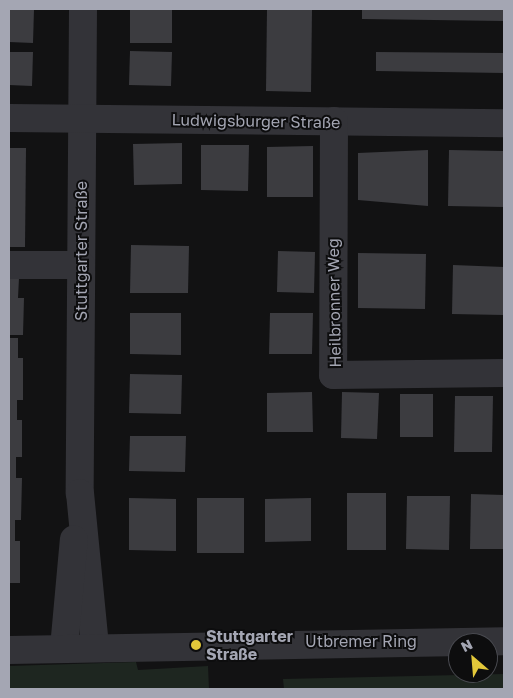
<!DOCTYPE html>
<html>
<head>
<meta charset="utf-8">
<style>
  body { margin:0 }
  #map { position:relative; width:513px; height:698px; overflow:hidden; background:#121213; font-family:"Golos Text",sans-serif }
  div>[style] { position:absolute }
  [style*='--x'] { left:calc(var(--x)*1px); top:calc(var(--y)*1px); width:calc(var(--w)*1px); rotate:calc(var(--a)*1deg) }
  .green>* { inset:0; background:#1e2620 }
  .building>* { inset:0; background:#3c3c40 }
  .minor>* { height:28px; margin:-14px; padding:0 14px; transform-origin:14px; border-radius:14px; background:#333338 }
  .dots>* { width:14px; height:14px; translate:-50% -50%; box-sizing:border-box; border:2px solid #0d0d0e; border-radius:50% }
  span { translate:-50% -50%; white-space:nowrap; text-align:center; line-height:1.15; -webkit-text-stroke:4px #0d0d0e; paint-order:stroke }
  .street-label { font-size:16px; color:#a4a6b3 }
  .poi-label { font-size:16px; color:#a4a6b3; font-weight:700 }
  .left { translate:0 -50%; text-align:left }
  .frame { position:absolute; inset:0; border:10px solid #a4a6b3; pointer-events:none }
  .north { position:absolute; left:448px; top:633px; width:50px; height:50px; box-sizing:border-box; background:#0d0d0e; border:1px solid #494a50; border-radius:50%; rotate:333deg; font-size:14px; font-weight:700; line-height:20px; text-align:center; color:#a4a6b3 }
  .north::after { content:''; display:block; margin:auto; width:18px; height:22px; background:#e3c83a; clip-path:polygon(50% 0,100% 100%,50% 72%,0 100%) }
</style>
</head>
<body>
<div id="map">
  <div class="green">
    <div style="clip-path:polygon(136px 662px,138px 670px,208px 666px,209px 689px,9px 689px,9px 666px)"></div>
    <div style="clip-path:polygon(504px 674px,504px 689px,284px 689px,283px 679px)"></div>
  </div>
  <div class="building">
    <div style="clip-path:polygon(9px 9px,34px 9px,33px 43px,9px 42px)"></div>
    <div style="clip-path:polygon(130px 9px,172px 9px,172px 43px,130px 43px)"></div>
    <div style="clip-path:polygon(267px 9px,312px 9px,311px 92px,266px 91px)"></div>
    <div style="clip-path:polygon(362px 9px,504px 9px,504px 21px,362px 19px)"></div>
    <div style="clip-path:polygon(130px 51px,172px 52px,171px 86px,129px 85px)"></div>
    <div style="clip-path:polygon(9px 52px,33px 52px,32px 86px,9px 85px)"></div>
    <div style="clip-path:polygon(376px 52px,504px 53px,504px 73px,376px 71px)"></div>
    <div style="clip-path:polygon(182px 143px,182px 184px,134px 185px,133px 144px)"></div>
    <div style="clip-path:polygon(201px 145px,249px 145px,248px 191px,201px 190px)"></div>
    <div style="clip-path:polygon(313px 146px,313px 197px,267px 197px,267px 147px)"></div>
    <div style="clip-path:polygon(9px 148px,26px 148px,25px 247px,9px 247px)"></div>
    <div style="clip-path:polygon(428px 150px,428px 206px,358px 200px,358px 153px)"></div>
    <div style="clip-path:polygon(449px 150px,504px 151px,504px 207px,448px 206px)"></div>
    <div style="clip-path:polygon(131px 245px,189px 246px,188px 293px,130px 293px)"></div>
    <div style="clip-path:polygon(278px 251px,315px 252px,314px 293px,277px 292px)"></div>
    <div style="clip-path:polygon(358px 253px,426px 254px,425px 309px,358px 308px)"></div>
    <div style="clip-path:polygon(453px 265px,504px 267px,504px 315px,452px 314px)"></div>
    <div style="clip-path:polygon(9px 278px,19px 278px,18px 298px,24px 298px,23px 335px,9px 335px)"></div>
    <div style="clip-path:polygon(130px 313px,181px 313px,181px 355px,130px 354px)"></div>
    <div style="clip-path:polygon(270px 313px,313px 313px,312px 354px,269px 354px)"></div>
    <div style="clip-path:polygon(9px 338px,18px 338px,18px 358px,23px 358px,23px 400px,17px 400px,17px 420px,22px 420px,22px 457px,16px 457px,16px 478px,22px 478px,21px 520px,15px 520px,15px 541px,20px 541px,20px 583px,9px 583px)"></div>
    <div style="clip-path:polygon(130px 374px,182px 375px,181px 414px,129px 413px)"></div>
    <div style="clip-path:polygon(312px 392px,313px 432px,267px 432px,267px 393px)"></div>
    <div style="clip-path:polygon(342px 392px,379px 393px,377px 439px,341px 438px)"></div>
    <div style="clip-path:polygon(400px 394px,433px 394px,433px 437px,400px 437px)"></div>
    <div style="clip-path:polygon(455px 396px,493px 396px,492px 452px,454px 452px)"></div>
    <div style="clip-path:polygon(130px 436px,186px 436px,185px 472px,129px 471px)"></div>
    <div style="clip-path:polygon(347px 493px,386px 493px,386px 550px,347px 550px)"></div>
    <div style="clip-path:polygon(471px 494px,504px 495px,504px 549px,470px 549px)"></div>
    <div style="clip-path:polygon(407px 496px,450px 496px,449px 550px,406px 549px)"></div>
    <div style="clip-path:polygon(129px 498px,176px 499px,176px 551px,129px 550px)"></div>
    <div style="clip-path:polygon(197px 498px,244px 498px,244px 553px,197px 553px)"></div>
    <div style="clip-path:polygon(311px 498px,311px 541px,265px 542px,265px 499px)"></div>
  </div>
  <div class="minor">
    <div style="--x:83;--y:9;--w:484;--a:90.4"></div>
    <div style="--x:80;--y:493;--w:155;--a:84.4"></div>
    <div style="--x:9;--y:118;--w:495;--a:0.6"></div>
    <div style="--x:334;--y:121;--w:254;--a:90.2"></div>
    <div style="--x:333;--y:375;--w:171;--a:-0.7"></div>
    <div style="--x:9;--y:265;--w:72;--a:0"></div>
    <div style="--x:64;--y:648;--w:109;--a:-84.8"></div>
    <div style="--x:9;--y:650;--w:495;--a:-1"></div>
  </div>
  <div class="dots">
    <div style="left:196px;top:645px;background:#e3c83a"></div>
  </div>
  <div class="street-label">
    <span style="left:256px;top:121px;rotate:1deg">Ludwigsburger Straße</span>
    <span style="left:81px;top:251px;rotate:-90deg">Stuttgarter Straße</span>
    <span style="left:334px;top:303px;rotate:-91deg">Heilbronner Weg</span>
    <span style="left:361px;top:641px">Utbremer Ring</span>
  </div>
  <div class="poi-label">
    <span class="left" style="left:206px;top:645px">Stuttgarter<br>Straße</span>
  </div>
  <div class="frame"></div>
  <div class="north">N</div>
</div>
</body>
</html>
